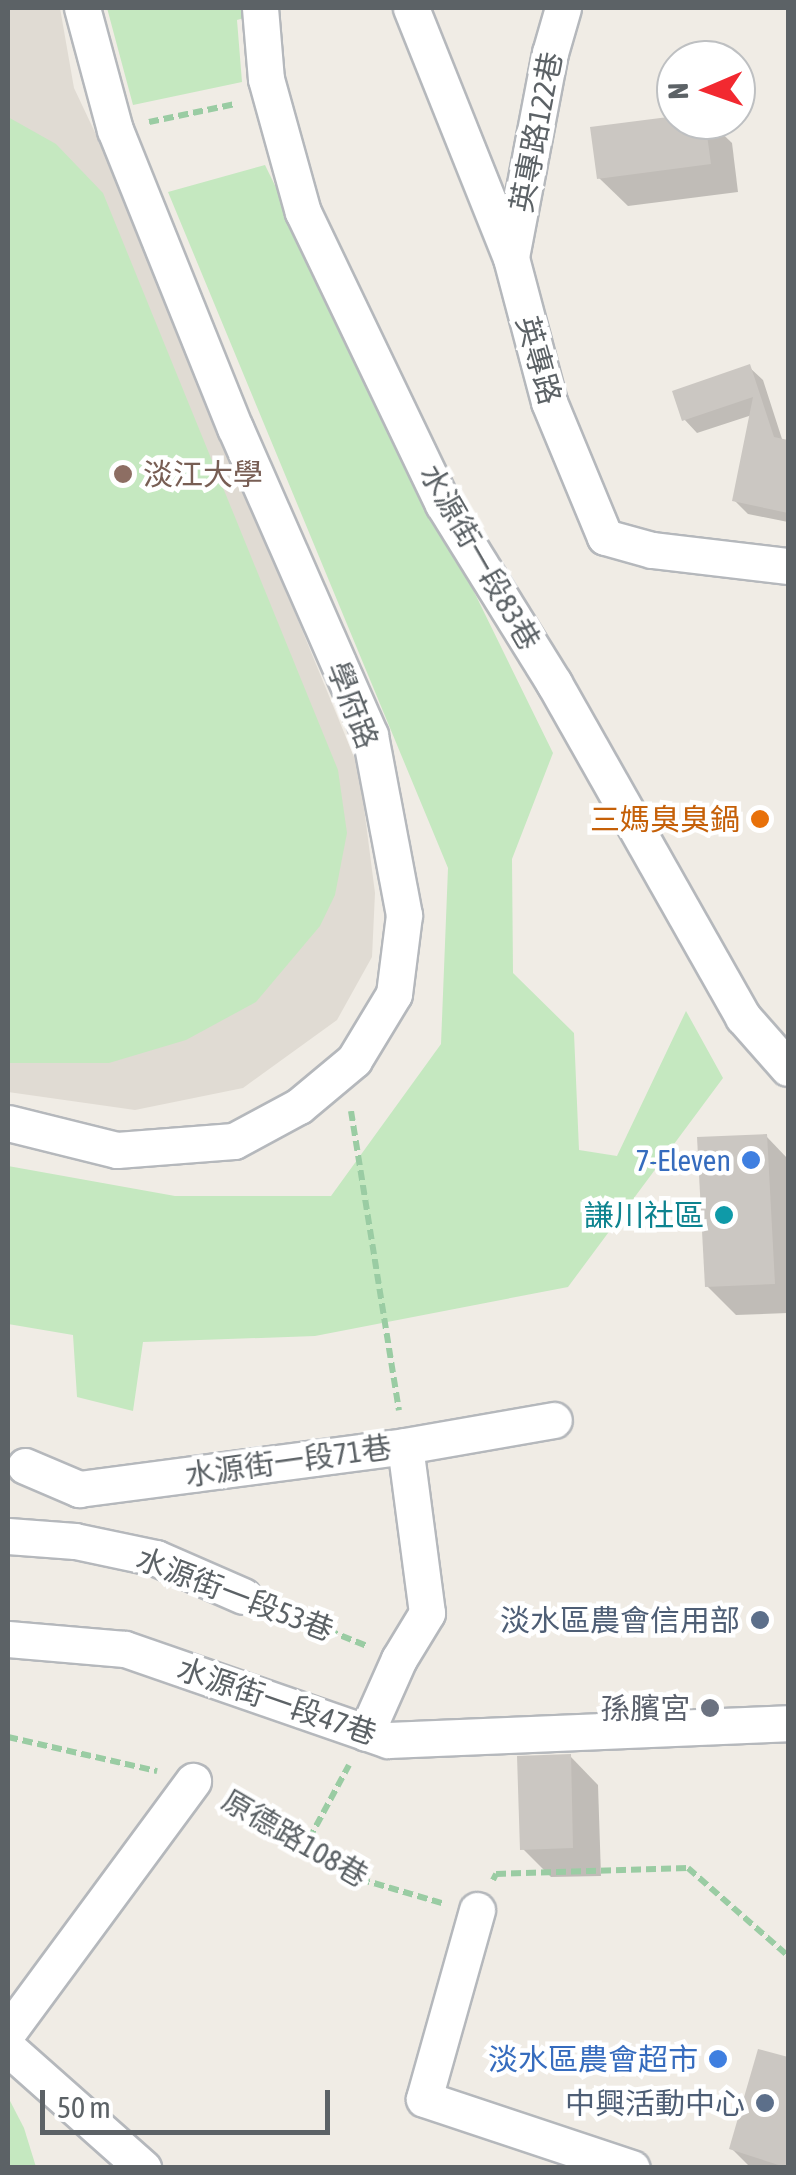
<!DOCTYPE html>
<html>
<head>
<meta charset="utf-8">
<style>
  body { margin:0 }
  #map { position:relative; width:796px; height:2175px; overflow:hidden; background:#f0ece5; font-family:"Asap Condensed","Noto Sans TC",sans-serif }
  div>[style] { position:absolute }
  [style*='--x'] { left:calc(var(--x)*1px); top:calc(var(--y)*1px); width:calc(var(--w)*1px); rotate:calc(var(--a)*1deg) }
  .education>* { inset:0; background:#e0dbd3 }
  .green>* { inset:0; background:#c5e8c0 }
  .shadow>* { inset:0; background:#0003 }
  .building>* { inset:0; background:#cbc7c2 }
  .path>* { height:6px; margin-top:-3px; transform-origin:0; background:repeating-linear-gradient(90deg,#9acca3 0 10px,transparent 0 15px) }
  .roads { filter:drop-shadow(2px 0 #b5b8bc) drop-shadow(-2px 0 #b5b8bc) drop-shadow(0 2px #b5b8bc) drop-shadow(0 -2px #b5b8bc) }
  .minor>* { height:35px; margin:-17.5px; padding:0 17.5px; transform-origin:17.5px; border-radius:17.5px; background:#fff }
  .dots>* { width:28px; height:28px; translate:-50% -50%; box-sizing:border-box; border:5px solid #fff; border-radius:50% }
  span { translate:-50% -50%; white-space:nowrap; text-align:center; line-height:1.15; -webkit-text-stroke:9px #fff; paint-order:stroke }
  .street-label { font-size:30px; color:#5c6266 }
  .education-label { font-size:30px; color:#785e54 }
  .left { translate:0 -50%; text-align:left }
  .food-label { font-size:30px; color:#c56008 }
  .right { translate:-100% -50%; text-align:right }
  .shop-label { font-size:30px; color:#366cbe }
  .culture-label { font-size:30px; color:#0d838f }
  .service-label { font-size:30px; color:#4e5e75 }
  .worship-label { font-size:30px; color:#5b616d }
  .frame { position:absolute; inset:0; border:10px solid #5c6266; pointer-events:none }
  .north { position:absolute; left:656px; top:40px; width:100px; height:100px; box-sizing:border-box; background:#fff; border:2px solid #bec0c2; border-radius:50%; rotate:268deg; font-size:28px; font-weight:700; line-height:40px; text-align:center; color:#5c6266 }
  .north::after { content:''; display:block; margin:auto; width:35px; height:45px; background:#f22930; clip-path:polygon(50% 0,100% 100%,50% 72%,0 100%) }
  .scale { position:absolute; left:40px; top:2090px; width:290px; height:45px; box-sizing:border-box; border:5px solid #5c6266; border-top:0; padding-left:12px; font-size:30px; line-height:35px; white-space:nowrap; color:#5c6266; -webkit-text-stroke:8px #fff; paint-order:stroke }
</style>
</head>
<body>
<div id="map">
  <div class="education">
    <div style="clip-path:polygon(8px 8px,60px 8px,74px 88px,117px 179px,359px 769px,375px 893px,372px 957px,337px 1020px,243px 1088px,135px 1110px,8px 1092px)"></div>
  </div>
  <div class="green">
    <div style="clip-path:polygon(107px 8px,280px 8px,237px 20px,242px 82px,133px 105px)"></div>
    <div style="clip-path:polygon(8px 117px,56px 144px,103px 193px,338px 770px,347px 833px,335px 895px,320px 926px,256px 1002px,186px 1040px,109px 1063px,8px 1063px)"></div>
    <div style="clip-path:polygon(265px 165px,553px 753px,512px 859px,513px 973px,574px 1033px,579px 1150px,617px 1156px,686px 1011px,723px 1078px,568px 1287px,315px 1336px,143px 1342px,133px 1411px,77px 1397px,73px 1335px,8px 1324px,8px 1166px,175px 1196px,331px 1196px,441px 1044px,448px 868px,168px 192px)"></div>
    <div style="clip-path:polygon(8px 2097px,24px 2128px,36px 2167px,8px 2167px)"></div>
  </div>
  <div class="shadow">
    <div style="clip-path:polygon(676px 118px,708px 120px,732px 143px,738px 192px,628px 206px,599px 178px)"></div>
    <div style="clip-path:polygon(749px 367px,763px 380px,783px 442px,788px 443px,788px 522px,748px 514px,734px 500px,752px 415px,697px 433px,684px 419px)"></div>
    <div style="clip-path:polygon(766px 1136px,788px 1159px,788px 1313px,736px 1315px,707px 1286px)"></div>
    <div style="clip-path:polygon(570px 1756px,598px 1785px,601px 1876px,551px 1877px,522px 1848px)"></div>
    <div style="clip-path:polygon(760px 2052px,788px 2059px,788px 2168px,751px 2168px,732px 2149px)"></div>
  </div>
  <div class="building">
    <div style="clip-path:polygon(676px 116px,676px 120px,705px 120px,711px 164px,597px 179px,590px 127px)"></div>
    <div style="clip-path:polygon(750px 364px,774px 437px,788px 440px,788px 513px,732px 501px,753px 397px,682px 421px,672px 391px)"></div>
    <div style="clip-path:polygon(767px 1134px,775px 1284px,705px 1287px,697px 1137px)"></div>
    <div style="clip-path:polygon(571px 1754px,573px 1848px,520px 1850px,517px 1756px)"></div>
    <div style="clip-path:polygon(758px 2049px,788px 2057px,788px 2168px,729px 2149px)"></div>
  </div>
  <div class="path">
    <div style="--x:149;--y:122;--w:88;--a:-11.8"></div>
    <div style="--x:351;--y:1111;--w:303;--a:80.9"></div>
    <div style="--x:272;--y:1608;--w:102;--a:21.8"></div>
    <div style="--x:8;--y:1737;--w:153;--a:12.9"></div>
    <div style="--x:225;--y:1797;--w:94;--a:26.6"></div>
    <div style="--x:309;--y:1839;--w:65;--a:38.1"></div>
    <div style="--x:360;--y:1879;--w:89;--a:16.4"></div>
    <div style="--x:309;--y:1839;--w:84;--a:-61.6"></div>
    <div style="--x:493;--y:1880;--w:7;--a:-63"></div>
    <div style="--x:496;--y:1874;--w:192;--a:-1.8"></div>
    <div style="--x:688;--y:1868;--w:133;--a:41.3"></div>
  </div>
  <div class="roads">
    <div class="minor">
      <div style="--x:260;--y:8;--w:71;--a:85.2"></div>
      <div style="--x:266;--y:79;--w:138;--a:74.5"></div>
      <div style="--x:303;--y:212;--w:324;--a:64.4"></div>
      <div style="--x:443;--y:504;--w:211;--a:58.2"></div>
      <div style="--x:554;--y:683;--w:384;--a:60.5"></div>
      <div style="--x:743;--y:1017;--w:68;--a:48.6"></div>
      <div style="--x:411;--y:8;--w:269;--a:68.2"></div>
      <div style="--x:511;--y:258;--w:149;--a:75.2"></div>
      <div style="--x:549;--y:402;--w:146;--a:67.5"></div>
      <div style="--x:605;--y:537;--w:49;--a:15.5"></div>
      <div style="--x:652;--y:550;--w:137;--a:6.7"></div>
      <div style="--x:511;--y:257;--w:208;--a:-79.2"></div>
      <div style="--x:550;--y:53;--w:47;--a:-73.9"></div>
      <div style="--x:8;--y:1123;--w:112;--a:13.9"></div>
      <div style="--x:117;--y:1150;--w:117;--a:-4.4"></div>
      <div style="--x:234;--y:1141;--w:74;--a:-28.3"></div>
      <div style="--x:299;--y:1106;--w:72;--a:-39.9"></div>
      <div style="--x:354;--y:1060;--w:77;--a:-58.8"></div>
      <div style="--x:394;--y:994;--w:80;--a:-82.8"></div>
      <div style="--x:404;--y:915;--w:183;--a:-100.7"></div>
      <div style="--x:370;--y:735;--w:335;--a:-113.7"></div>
      <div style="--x:235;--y:428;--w:321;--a:-111.9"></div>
      <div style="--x:115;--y:130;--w:126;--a:-105.1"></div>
      <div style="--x:25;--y:1466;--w:59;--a:23.1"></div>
      <div style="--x:79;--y:1489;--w:329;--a:-7.5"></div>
      <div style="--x:405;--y:1446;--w:151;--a:-9.9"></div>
      <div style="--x:8;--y:1536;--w:67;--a:4.3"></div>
      <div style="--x:75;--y:1541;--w:83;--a:11.9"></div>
      <div style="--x:156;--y:1558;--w:95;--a:23.6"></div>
      <div style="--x:8;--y:1639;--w:117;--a:4.9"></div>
      <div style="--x:125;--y:1649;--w:278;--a:19.1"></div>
      <div style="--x:388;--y:1740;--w:400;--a:-2.4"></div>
      <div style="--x:366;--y:1733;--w:81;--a:-66"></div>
      <div style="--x:399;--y:1659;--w:54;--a:-58.7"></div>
      <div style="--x:427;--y:1613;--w:168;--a:-97.5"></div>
      <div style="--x:477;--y:1910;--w:196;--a:105.7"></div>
      <div style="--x:424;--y:2099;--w:219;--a:18.4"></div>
      <div style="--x:8;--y:2032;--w:312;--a:-53.6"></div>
      <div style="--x:8;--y:2048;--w:181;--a:41.6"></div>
    </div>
  </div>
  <div class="dots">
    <div style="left:123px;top:474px;background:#8d6e63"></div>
    <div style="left:760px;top:819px;background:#e8710a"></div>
    <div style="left:751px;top:1160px;background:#3f7fe0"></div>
    <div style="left:724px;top:1215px;background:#0f9aa8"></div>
    <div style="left:760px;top:1620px;background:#5c6f8a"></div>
    <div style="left:710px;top:1708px;background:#6b7280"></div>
    <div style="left:718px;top:2059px;background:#3f7fe0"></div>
    <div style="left:765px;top:2103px;background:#5c6f8a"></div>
  </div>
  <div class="street-label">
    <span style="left:536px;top:132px;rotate:-79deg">英專路122巷</span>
    <span style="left:539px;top:360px;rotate:74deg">英專路</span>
    <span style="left:480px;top:557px;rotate:60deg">水源街一段83巷</span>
    <span style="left:353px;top:705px;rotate:69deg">學府路</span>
    <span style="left:288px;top:1461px;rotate:-8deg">水源街一段71巷</span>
    <span style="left:235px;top:1594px;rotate:21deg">水源街一段53巷</span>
    <span style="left:277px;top:1701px;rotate:19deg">水源街一段47巷</span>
    <span style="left:295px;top:1838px;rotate:30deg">原德路108巷</span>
  </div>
  <div class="education-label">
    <span class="left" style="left:143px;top:474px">淡江大學</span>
  </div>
  <div class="food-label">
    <span class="right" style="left:740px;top:819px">三媽臭臭鍋</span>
  </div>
  <div class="shop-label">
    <span class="right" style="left:731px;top:1160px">7-Eleven</span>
    <span class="right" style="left:698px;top:2059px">淡水區農會超市</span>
  </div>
  <div class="culture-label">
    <span class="right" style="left:704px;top:1215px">謙川社區</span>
  </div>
  <div class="service-label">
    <span class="right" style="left:740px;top:1620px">淡水區農會信用部</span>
    <span class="right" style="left:745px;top:2103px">中興活動中心</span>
  </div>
  <div class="worship-label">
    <span class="right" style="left:690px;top:1708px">孫臏宮</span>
  </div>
  <div class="frame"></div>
  <div class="north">N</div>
  <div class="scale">50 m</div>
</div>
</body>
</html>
